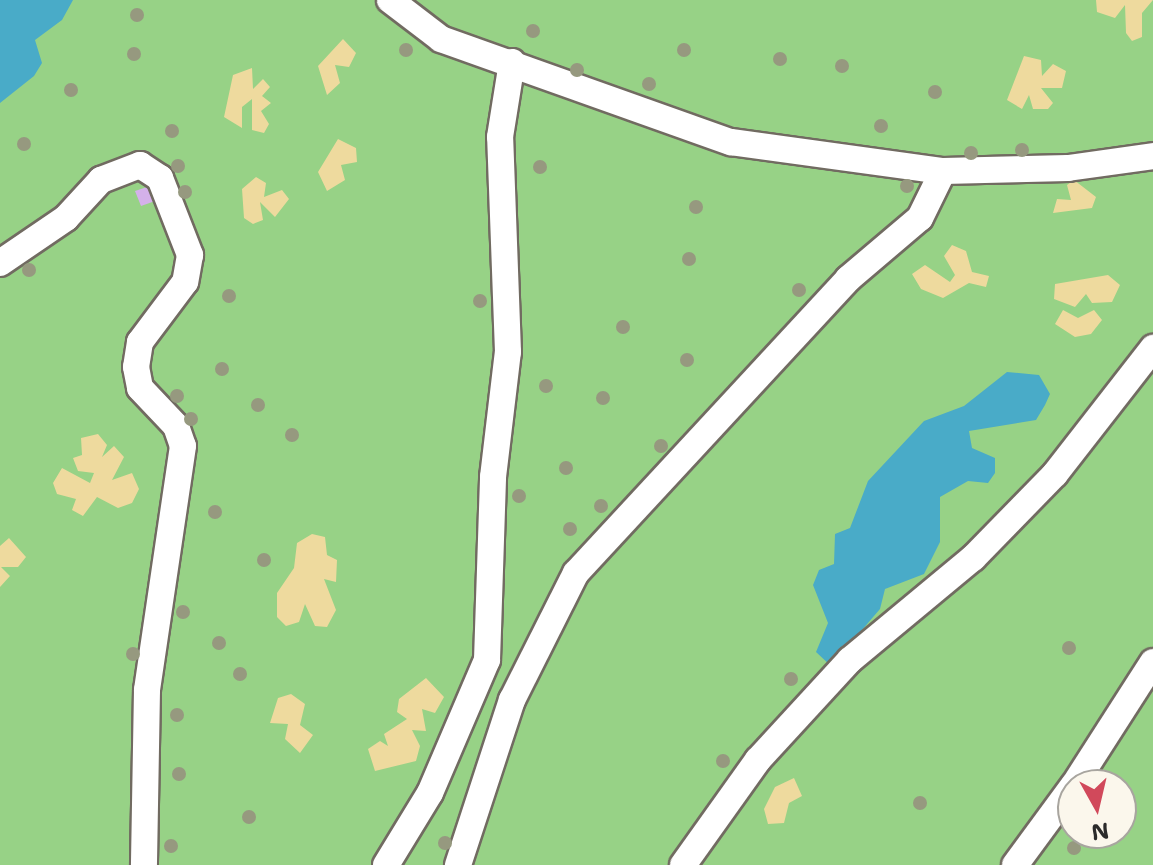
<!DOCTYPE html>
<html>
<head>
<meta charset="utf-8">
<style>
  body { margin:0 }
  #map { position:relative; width:1153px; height:865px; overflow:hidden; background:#f2e2c4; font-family:"Shantell Sans",sans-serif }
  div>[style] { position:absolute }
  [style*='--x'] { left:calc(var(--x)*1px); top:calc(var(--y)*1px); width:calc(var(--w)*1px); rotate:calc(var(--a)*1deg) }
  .green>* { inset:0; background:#97d286 }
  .sand>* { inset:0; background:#eeda9e }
  .water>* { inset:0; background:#49abc8 }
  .building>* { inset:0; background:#d4b1ea }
  .roads { filter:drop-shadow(2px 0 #716b61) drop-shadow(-2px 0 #716b61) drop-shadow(0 2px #716b61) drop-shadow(0 -2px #716b61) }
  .minor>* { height:26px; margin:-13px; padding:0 13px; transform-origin:13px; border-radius:13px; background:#fff }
  .trees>* { width:14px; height:14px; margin:-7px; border-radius:50%; background:#96997f }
  span { translate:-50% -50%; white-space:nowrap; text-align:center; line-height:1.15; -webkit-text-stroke:7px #fbf7ec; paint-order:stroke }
  .north { position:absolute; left:1057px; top:769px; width:80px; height:80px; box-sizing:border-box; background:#fbf7ec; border:2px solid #a8a59f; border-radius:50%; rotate:172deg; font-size:22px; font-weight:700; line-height:32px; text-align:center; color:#2b2b2b }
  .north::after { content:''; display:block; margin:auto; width:28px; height:36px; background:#d1495b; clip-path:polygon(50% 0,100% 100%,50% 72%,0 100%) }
</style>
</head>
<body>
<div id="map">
  <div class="green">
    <div style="clip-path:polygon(evenodd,0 0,1153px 0,1153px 865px,0 865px,0 0,1073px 785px,1121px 785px,1121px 833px,1073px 833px,1073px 785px)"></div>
  </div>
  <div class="sand">
    <div style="clip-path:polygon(1096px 0,1153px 0,1142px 13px,1142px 37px,1132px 41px,1126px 33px,1125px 5px,1115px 18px,1097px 12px)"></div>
    <div style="clip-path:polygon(343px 39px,356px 53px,349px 67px,335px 65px,340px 83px,327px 95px,318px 66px)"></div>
    <div style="clip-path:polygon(1024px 56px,1041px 60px,1042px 76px,1053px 64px,1066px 71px,1062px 88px,1041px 88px,1053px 103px,1048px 109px,1033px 109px,1029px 95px,1022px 109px,1007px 100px)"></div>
    <div style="clip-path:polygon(252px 68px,253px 89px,263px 79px,270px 87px,262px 96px,271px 103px,261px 111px,269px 124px,264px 133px,252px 130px,252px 99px,242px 107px,242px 128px,224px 117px,233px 75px)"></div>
    <div style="clip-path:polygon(338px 139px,356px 148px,357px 162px,341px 165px,345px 180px,327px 191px,318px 172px)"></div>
    <div style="clip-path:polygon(256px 177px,266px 183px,264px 197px,282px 190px,289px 199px,275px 217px,260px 202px,263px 220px,253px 224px,244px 218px,242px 189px)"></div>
    <div style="clip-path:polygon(1074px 180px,1096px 197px,1092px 208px,1053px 213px,1057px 199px,1071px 200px,1067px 185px)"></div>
    <div style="clip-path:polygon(952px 245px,966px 251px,972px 272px,989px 276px,986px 287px,969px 283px,943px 298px,921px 289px,912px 274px,925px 265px,950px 282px,955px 275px,944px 256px)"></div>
    <div style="clip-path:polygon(1108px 275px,1120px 285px,1112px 302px,1092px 303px,1086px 294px,1075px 307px,1054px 299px,1055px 284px)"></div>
    <div style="clip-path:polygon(1063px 310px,1078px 318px,1094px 310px,1102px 320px,1091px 334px,1075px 337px,1055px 324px)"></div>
    <div style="clip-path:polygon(98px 434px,107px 445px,102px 457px,114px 446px,124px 457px,112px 480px,132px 473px,139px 489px,132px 503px,118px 508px,97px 497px,83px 516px,72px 510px,76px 499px,57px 494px,53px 483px,62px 468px,90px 483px,94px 473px,78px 471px,73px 458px,82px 455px,81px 438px)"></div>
    <div style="clip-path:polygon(312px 534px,325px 537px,327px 555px,337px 560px,336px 582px,324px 579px,336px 610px,327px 627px,315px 626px,305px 604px,299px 622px,286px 626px,277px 617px,277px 593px,294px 568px,297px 543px)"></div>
    <div style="clip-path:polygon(9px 538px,26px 557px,18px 567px,1px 567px,10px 576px,0 587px,0 546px)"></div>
    <div style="clip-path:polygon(426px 678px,444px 697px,435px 713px,422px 709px,426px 731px,412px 730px,420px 746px,416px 761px,375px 771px,368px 749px,380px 741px,388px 746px,384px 734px,407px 719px,397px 712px,399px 699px)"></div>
    <div style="clip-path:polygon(291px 694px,305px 704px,300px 725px,313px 735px,300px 753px,285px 739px,288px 724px,270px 723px,278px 698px)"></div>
    <div style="clip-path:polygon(794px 778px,802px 796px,789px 803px,784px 823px,768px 824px,764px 809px,775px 787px)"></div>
  </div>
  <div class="water">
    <div style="clip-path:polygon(0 0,73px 0,62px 20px,35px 40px,42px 63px,34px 76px,0 103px)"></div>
    <div style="clip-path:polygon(1007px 372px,1039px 375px,1050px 394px,1045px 405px,1036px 420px,969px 431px,972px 448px,995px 458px,995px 473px,988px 483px,968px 481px,940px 497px,940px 542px,924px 574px,885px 589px,880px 609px,831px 666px,816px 652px,828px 623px,813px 585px,819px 570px,834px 564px,835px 534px,850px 528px,868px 481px,924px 421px,964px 406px)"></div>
  </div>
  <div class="building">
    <div style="clip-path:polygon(153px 185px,158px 200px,141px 206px,135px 191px)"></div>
  </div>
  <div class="roads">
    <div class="minor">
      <div style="--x:390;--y:0;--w:64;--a:37.4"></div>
      <div style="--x:441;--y:39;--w:308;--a:19.6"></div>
      <div style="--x:731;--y:142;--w:214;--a:7.8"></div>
      <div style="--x:943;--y:171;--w:125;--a:-1.4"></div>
      <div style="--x:1068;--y:168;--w:86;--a:-8"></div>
      <div style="--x:0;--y:263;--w:80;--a:-34.3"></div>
      <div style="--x:66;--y:218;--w:52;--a:-47.4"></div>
      <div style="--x:101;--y:180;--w:42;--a:-21"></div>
      <div style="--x:140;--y:165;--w:24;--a:33"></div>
      <div style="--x:160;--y:178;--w:83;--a:68.7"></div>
      <div style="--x:190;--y:255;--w:27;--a:100"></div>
      <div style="--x:185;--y:282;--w:75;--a:126.9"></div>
      <div style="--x:140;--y:342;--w:25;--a:99"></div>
      <div style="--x:136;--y:367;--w:21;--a:79"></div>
      <div style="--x:140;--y:388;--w:52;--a:46.5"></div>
      <div style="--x:176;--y:426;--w:21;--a:71"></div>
      <div style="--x:183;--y:446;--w:247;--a:98.4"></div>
      <div style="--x:147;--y:690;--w:175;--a:91"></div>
      <div style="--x:1074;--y:785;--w:146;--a:-57.3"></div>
      <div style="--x:386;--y:865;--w:84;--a:-58.6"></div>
      <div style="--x:430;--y:793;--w:145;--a:-66.8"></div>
      <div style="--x:487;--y:660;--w:183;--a:-88.1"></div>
      <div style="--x:493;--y:477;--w:126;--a:-83.2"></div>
      <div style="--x:508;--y:352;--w:215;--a:-92.1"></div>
      <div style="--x:500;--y:137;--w:76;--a:-80.9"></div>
      <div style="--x:458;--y:865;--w:174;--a:-71.9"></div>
      <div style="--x:512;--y:700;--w:142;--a:-63.3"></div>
      <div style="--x:576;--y:573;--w:401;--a:-47.2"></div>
      <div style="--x:848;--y:279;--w:94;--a:-40.3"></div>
      <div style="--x:920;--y:218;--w:52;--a:-63.9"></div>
      <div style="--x:683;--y:865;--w:129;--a:-54.5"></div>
      <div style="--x:758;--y:760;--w:136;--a:-47.4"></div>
      <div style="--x:850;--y:660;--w:160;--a:-39.7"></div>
      <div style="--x:973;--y:558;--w:117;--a:-45.7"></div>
      <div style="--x:1055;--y:474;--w:160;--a:-52.1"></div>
      <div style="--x:1015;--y:865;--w:98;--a:-53.7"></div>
    </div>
  </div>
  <div class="trees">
    <div style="left:137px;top:15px"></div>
    <div style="left:533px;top:31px"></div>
    <div style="left:406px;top:50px"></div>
    <div style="left:684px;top:50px"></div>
    <div style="left:134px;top:54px"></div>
    <div style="left:780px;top:59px"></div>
    <div style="left:842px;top:66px"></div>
    <div style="left:577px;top:70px"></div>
    <div style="left:649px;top:84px"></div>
    <div style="left:71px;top:90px"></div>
    <div style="left:935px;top:92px"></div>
    <div style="left:881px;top:126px"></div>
    <div style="left:172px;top:131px"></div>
    <div style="left:24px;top:144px"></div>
    <div style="left:1022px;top:150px"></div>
    <div style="left:971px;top:153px"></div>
    <div style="left:178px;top:166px"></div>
    <div style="left:540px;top:167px"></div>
    <div style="left:907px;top:186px"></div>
    <div style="left:185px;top:192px"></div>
    <div style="left:696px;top:207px"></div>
    <div style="left:689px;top:259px"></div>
    <div style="left:29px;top:270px"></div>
    <div style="left:799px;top:290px"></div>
    <div style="left:229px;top:296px"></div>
    <div style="left:480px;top:301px"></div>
    <div style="left:623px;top:327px"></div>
    <div style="left:687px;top:360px"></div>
    <div style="left:222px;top:369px"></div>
    <div style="left:546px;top:386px"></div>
    <div style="left:177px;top:396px"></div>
    <div style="left:603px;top:398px"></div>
    <div style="left:258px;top:405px"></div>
    <div style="left:191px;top:419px"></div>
    <div style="left:292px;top:435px"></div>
    <div style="left:661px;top:446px"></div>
    <div style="left:566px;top:468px"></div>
    <div style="left:519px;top:496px"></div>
    <div style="left:601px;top:506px"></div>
    <div style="left:215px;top:512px"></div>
    <div style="left:570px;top:529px"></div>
    <div style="left:264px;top:560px"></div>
    <div style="left:183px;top:612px"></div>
    <div style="left:219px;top:643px"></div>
    <div style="left:1069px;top:648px"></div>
    <div style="left:133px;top:654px"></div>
    <div style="left:240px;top:674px"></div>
    <div style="left:791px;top:679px"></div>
    <div style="left:177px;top:715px"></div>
    <div style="left:723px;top:761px"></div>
    <div style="left:179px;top:774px"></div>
    <div style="left:920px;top:803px"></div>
    <div style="left:249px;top:817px"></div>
    <div style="left:445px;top:843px"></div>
    <div style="left:171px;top:846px"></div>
    <div style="left:1074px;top:848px"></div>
  </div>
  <div class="north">N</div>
</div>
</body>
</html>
